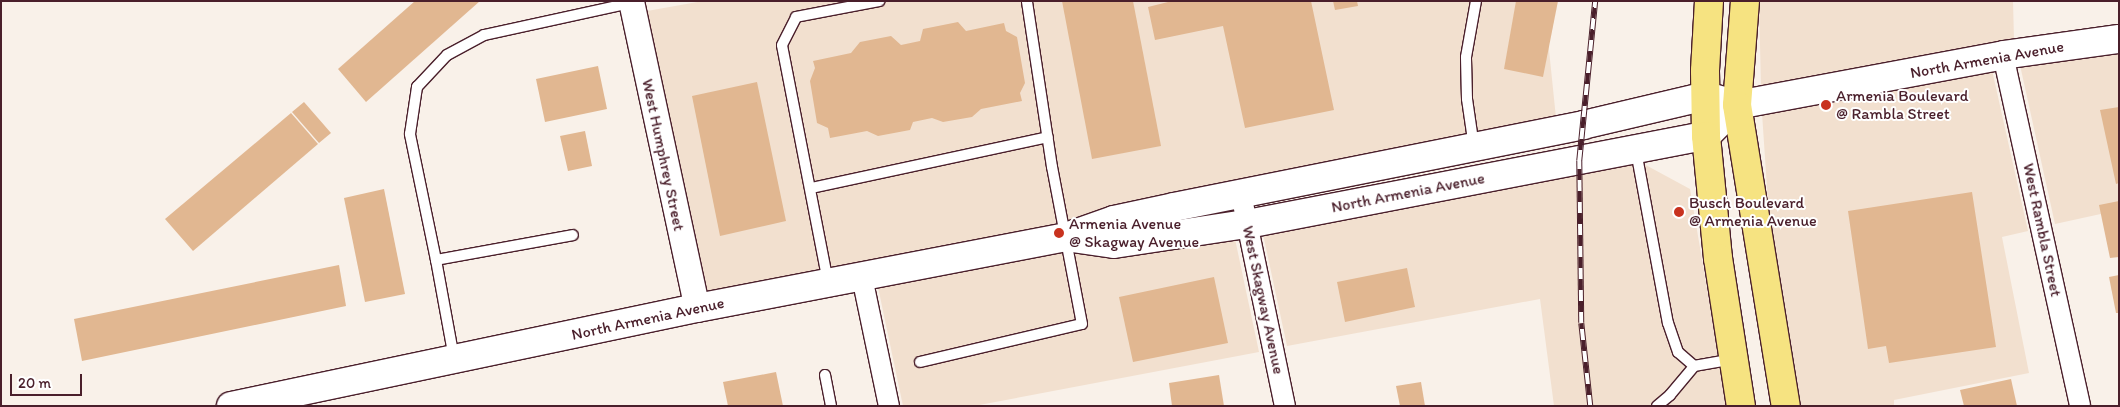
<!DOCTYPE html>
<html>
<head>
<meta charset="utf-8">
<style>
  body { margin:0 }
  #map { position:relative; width:2120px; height:407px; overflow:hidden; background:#f9f1e9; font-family:Itim,sans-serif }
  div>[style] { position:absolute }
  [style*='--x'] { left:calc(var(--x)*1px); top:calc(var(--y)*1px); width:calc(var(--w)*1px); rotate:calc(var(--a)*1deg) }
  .built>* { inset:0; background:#f2e0cf }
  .building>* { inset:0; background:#e1b791 }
  .roads { filter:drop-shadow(1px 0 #4a1f2b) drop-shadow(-1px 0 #4a1f2b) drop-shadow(0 1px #4a1f2b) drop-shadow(0 -1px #4a1f2b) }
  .service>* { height:10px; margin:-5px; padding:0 5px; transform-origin:5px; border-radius:5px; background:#fff }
  .minor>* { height:20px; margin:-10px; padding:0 10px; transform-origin:10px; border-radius:10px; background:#fff }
  .tertiary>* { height:25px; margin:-12.5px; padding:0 12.5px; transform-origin:12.5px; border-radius:12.5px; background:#fff }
  .secondary>* { height:28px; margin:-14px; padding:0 14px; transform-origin:14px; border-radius:14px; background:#fff }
  .primary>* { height:28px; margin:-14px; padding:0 14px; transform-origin:14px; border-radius:14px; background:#f6e381 }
  .rail>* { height:5.5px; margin-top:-2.75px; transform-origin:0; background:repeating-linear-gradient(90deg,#fff 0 11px,#4a1f2b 0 22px); box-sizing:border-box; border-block:1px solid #4a1f2b }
  .dots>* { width:14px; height:14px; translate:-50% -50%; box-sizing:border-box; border:2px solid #fff; border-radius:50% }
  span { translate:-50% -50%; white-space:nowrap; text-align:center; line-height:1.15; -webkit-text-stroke:4px #fff; paint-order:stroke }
  .street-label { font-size:16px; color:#4a1f2b }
  .poi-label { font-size:16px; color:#4a1f2b }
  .left { translate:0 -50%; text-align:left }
  .frame { position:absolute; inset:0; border:2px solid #4a1f2b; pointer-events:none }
  .scale { position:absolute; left:10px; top:374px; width:72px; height:22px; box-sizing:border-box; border:2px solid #4a1f2b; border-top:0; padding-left:6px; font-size:15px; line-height:18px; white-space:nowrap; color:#4a1f2b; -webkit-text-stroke:4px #fff; paint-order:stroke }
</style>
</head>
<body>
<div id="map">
  <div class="built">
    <div style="clip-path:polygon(703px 1px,1557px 1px,1548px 40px,1556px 118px,1065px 224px,1055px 223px,1054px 227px,708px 293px,647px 11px)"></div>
    <div style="clip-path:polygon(1759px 1px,2013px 1px,2014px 40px,1761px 88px)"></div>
    <div style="clip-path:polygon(2119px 51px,2119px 210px,2055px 224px,2020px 65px)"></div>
    <div style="clip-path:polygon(1992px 70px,2028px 231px,2002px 237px,2029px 373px,1894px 400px,1894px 406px,1801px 406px,1768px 203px,1762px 113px)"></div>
    <div style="clip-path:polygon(1642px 163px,1690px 189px,1727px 406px,1554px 406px,1540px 299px,1287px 346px,1263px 234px)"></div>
    <div style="clip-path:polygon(1235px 239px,1259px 352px,974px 406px,903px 406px,878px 287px,1067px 250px)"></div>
  </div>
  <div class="building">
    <div style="clip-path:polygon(415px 1px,480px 1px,366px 102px,338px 69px)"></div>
    <div style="clip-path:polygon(1062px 1px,1133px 1px,1161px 146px,1092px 159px)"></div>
    <div style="clip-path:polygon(1172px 1px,1311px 1px,1334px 110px,1245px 128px,1223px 26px,1155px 40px,1148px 7px)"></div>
    <div style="clip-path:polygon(1333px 1px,1357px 1px,1358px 6px,1335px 10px)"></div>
    <div style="clip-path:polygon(1516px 1px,1558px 1px,1543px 77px,1504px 69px)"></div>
    <div style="clip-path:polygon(958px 22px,966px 31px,1004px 23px,1006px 31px,1017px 37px,1025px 83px,1020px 93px,1022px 101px,981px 109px,972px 117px,943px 122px,932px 118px,913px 122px,910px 130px,878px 136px,867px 131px,830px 138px,828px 128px,817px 123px,810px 81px,815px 68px,813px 61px,851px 53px,860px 42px,891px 36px,901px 45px,920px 41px,923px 29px)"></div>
    <div style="clip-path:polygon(598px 66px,607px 109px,545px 122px,536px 79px)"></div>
    <div style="clip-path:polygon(757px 82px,786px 221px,720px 236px,692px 96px)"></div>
    <div style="clip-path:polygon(304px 102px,331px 133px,319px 143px,292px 112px)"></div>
    <div style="clip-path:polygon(2119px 107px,2119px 183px,2116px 184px,2100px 110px)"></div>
    <div style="clip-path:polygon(291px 113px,318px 144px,193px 251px,165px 219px)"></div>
    <div style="clip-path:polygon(585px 131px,592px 166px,568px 171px,560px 136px)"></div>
    <div style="clip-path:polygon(384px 189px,405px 294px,365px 302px,344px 198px)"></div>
    <div style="clip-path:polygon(1972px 192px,1996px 347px,1889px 363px,1886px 346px,1868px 349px,1848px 211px)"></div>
    <div style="clip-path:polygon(2119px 201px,2119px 257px,2110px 258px,2099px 205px)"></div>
    <div style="clip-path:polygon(339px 265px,346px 306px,82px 361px,74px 319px)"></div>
    <div style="clip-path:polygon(1407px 268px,1415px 307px,1345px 322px,1337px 282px)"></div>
    <div style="clip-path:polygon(2119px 275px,2119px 313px,2116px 313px,2109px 277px)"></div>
    <div style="clip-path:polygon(1214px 277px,1228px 343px,1133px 362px,1119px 297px)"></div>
    <div style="clip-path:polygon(776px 372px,783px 406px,728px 406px,723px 382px)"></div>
    <div style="clip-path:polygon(1219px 375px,1224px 406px,1172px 406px,1169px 383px)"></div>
    <div style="clip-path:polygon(2011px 379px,2017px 406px,1964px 406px,1960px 390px)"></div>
    <div style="clip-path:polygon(1421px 382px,1425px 406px,1400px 406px,1396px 386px)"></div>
  </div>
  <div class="roads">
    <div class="service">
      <div style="--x:1474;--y:147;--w:49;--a:-98.3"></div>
      <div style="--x:1467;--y:99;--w:42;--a:-91.4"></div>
      <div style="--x:1466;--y:57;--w:57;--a:-79.9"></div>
      <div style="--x:1636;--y:151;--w:175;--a:79.5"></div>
      <div style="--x:1668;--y:323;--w:31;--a:71"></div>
      <div style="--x:1678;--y:352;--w:21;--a:41"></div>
      <div style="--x:1694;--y:366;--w:39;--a:-10"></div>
      <div style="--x:811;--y:188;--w:242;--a:-12.1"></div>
      <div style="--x:436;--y:260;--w:129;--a:-101.7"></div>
      <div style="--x:410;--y:134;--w:48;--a:-81.5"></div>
      <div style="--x:417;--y:87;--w:44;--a:-46.8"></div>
      <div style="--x:447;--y:55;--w:42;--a:-28.4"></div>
      <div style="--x:484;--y:35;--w:150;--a:-12.3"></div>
      <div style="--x:828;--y:282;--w:241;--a:-101"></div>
      <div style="--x:782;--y:45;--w:31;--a:-63"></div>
      <div style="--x:796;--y:17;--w:85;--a:-10.9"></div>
      <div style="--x:454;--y:358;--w:100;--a:-100.4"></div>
      <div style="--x:436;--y:260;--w:139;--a:-10.3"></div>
      <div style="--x:920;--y:362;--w:166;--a:-13.2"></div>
      <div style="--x:1082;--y:324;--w:160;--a:-100.8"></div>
      <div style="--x:1052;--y:167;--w:168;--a:-98.6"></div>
      <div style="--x:825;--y:375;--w:32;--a:79"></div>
      <div style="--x:1657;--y:406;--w:17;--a:-40"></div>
      <div style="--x:1670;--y:395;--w:38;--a:-50"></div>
    </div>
    <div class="minor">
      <div style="--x:2003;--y:55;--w:359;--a:77.6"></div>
      <div style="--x:1241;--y:194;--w:217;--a:78.3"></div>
      <div style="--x:862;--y:277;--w:132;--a:78.2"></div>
    </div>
    <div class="tertiary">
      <div style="--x:631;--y:1;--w:314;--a:77.9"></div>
    </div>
    <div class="secondary">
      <div style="--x:1072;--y:238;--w:42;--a:8.1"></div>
      <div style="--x:1114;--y:244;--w:134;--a:-8.6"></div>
      <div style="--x:1247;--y:224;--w:467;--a:-10.9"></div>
      <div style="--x:1706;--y:136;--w:44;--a:-45"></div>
      <div style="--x:231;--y:406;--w:476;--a:-11.9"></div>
      <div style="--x:697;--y:308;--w:376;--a:-10.9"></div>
      <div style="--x:1066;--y:237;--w:51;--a:-19.5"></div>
      <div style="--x:1114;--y:220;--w:61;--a:-12.2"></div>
      <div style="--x:1174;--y:207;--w:417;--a:-11.3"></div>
      <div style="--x:1583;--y:125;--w:126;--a:-13.3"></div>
      <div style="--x:1706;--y:96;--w:32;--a:16"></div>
      <div style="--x:1737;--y:105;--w:271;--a:-10.6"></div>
      <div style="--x:2003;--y:55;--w:117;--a:-7.9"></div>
    </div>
    <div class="primary">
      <div style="--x:1709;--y:1;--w:70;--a:93.3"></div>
      <div style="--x:1705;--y:71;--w:65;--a:89.1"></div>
      <div style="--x:1706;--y:136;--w:123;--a:84.4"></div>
      <div style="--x:1718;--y:258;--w:150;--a:81.2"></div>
      <div style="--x:1745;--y:1;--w:104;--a:94.4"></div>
      <div style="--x:1737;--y:105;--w:305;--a:80.8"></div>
    </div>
  </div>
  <div class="rail">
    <div style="--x:1590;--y:406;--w:83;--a:-96.2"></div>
    <div style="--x:1581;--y:323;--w:162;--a:-90.7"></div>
    <div style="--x:1579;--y:161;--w:161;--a:-84.3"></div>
  </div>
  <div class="dots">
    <div style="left:1826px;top:105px;background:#c8321e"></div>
    <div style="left:1679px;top:212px;background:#c8321e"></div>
    <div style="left:1059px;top:233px;background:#c8321e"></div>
  </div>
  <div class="street-label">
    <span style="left:1987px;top:60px;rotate:-10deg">North Armenia Avenue</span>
    <span style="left:663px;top:155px;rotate:78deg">West Humphrey Street</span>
    <span style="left:1408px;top:193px;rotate:-11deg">North Armenia Avenue</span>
    <span style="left:2042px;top:230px;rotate:78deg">West Rambla Street</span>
    <span style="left:1263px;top:300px;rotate:78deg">West Skagway Avenue</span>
    <span style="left:648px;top:319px;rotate:-12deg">North Armenia Avenue</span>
  </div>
  <div class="poi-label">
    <span class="left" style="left:1836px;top:105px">Armenia Boulevard<br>@ Rambla Street</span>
    <span class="left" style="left:1689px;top:212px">Busch Boulevard<br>@ Armenia Avenue</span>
    <span class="left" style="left:1069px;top:233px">Armenia Avenue<br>@ Skagway Avenue</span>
  </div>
  <div class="frame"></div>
  <div class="scale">20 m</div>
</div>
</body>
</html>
